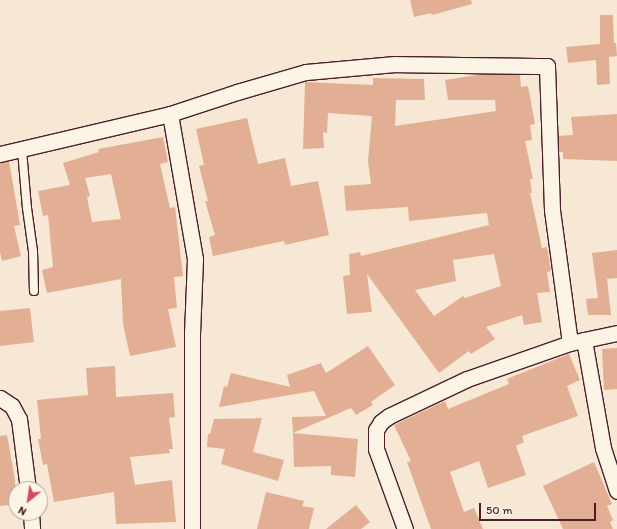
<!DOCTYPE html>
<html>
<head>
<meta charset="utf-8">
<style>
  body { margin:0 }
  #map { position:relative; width:617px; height:529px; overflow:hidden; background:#f7e7d5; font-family:Itim,sans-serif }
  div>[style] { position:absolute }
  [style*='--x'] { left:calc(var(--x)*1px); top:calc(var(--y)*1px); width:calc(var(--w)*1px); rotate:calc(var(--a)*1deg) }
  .building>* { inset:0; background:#e2af94 }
  .roads { filter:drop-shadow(1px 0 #4a1f2b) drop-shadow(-1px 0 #4a1f2b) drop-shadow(0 1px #4a1f2b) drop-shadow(0 -1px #4a1f2b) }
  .service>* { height:8px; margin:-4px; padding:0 4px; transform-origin:4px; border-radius:4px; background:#fcf5e5 }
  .minor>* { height:15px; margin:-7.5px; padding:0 7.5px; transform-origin:7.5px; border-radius:7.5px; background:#fcf5e5 }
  span { translate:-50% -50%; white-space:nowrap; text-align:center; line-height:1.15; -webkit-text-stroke:3px #fcf5e5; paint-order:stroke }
  .north { position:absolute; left:8px; top:481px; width:40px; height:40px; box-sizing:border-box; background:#fcf5e5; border:1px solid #b59f9b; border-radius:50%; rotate:210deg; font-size:11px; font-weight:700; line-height:16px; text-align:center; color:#4a1f2b }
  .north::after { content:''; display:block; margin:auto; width:14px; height:18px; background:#d1495b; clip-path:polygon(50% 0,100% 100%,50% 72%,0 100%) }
  .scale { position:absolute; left:479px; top:503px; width:117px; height:18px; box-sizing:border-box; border:2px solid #4a1f2b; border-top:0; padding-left:5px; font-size:12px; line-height:14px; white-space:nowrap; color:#4a1f2b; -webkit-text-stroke:3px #fcf5e5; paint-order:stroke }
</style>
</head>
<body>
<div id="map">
  <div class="building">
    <div style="clip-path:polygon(410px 0,471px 0,472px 4px,432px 15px,431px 13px,414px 17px)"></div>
    <div style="clip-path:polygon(600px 15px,613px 15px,614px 43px,616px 43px,617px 56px,609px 57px,610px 84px,597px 85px,596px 60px,568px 63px,566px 47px,600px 44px)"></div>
    <div style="clip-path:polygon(evenodd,483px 74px,520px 75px,521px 87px,528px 86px,535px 124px,530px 125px,532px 140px,525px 141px,533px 179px,530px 179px,532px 193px,530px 193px,542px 248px,547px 247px,551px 271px,547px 272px,550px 292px,537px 293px,542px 322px,524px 325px,522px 315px,486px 327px,495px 339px,471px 354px,469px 351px,439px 373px,367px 274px,372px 312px,347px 314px,343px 276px,350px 275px,349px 254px,360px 252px,361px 256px,489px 225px,487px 213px,409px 221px,408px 207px,346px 211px,344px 186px,371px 184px,368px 161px,372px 116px,328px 113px,327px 133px,323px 132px,324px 148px,303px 149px,305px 82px,373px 85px,373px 78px,424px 79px,425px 100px,396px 100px,395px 126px,496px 111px,495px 100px,448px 100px,445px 80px,483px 74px,494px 254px,501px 286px,465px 298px,463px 296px,434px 316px,415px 290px,456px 281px,453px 260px,494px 254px)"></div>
    <div style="clip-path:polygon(617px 114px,617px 161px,563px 159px,563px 152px,559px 152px,558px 136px,573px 135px,571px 117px)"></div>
    <div style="clip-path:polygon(247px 118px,258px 164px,285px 158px,291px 186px,318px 181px,329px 235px,285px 245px,284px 241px,213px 256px,209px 237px,215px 235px,205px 201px,208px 201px,199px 166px,204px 165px,196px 129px)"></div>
    <div style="clip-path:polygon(evenodd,163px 137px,168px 162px,160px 164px,170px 208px,175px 207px,183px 276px,174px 277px,177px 308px,168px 309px,176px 347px,130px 356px,123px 324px,121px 279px,47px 293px,42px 270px,53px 267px,48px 215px,43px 216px,38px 191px,70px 185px,63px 163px,99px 152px,98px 149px,163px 137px,111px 174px,121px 219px,92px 222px,87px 197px,90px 196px,85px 178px,111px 174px)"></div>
    <div style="clip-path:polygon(9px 161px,20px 225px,14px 226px,21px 256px,2px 261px,0 252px,0 163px)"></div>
    <div style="clip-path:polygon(617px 250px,617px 278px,607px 279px,611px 315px,588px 315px,586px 299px,598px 298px,592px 253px)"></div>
    <div style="clip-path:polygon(30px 308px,34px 342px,0 346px,0 311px)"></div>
    <div style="clip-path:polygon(368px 346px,395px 385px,371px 402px,373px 405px,356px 415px,351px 408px,293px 433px,292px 417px,326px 416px,314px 391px,219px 407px,224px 386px,227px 387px,231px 373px,290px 387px,287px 375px,321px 363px,326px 373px)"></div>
    <div style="clip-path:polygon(617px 348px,617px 389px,604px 390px,602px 349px)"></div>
    <div style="clip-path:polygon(569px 354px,580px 380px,567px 386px,578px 416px,522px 436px,524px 442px,516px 446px,526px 475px,488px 488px,479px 461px,450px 472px,464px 512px,474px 508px,483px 529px,431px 529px,407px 462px,411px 461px,394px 425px,445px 401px,448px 409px,509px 384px,507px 379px)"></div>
    <div style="clip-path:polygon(115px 366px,116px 397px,173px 393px,175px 417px,169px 418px,173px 449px,169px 449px,170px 453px,130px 457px,135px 485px,172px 480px,176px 522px,116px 524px,114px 492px,54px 502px,47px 464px,43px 465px,38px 439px,41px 439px,37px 400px,88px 395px,86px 368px)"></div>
    <div style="clip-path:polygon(262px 418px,253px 452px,284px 460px,278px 481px,221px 464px,225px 449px,207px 447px,208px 434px,210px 434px,214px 419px)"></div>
    <div style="clip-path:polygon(293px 433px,358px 439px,355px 477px,331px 475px,331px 466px,294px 467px)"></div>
    <div style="clip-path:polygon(7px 435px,15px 480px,16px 504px,0 506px,0 436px)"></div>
    <div style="clip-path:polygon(594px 462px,612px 504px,607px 506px,613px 520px,610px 522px,613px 529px,563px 529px,543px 486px)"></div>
    <div style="clip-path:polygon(266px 492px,304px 501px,302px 506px,314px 508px,309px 529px,257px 529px)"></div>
    <div style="clip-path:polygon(356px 505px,370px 522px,361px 529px,326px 529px)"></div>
  </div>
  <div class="roads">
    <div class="service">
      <div style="--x:22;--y:150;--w:58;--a:85.1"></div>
      <div style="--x:27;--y:208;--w:43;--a:82.1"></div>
      <div style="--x:33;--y:251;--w:40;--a:88.6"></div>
    </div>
    <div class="minor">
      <div style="--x:170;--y:114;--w:147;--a:80.2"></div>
      <div style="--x:195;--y:259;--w:74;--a:92.3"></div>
      <div style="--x:192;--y:333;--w:196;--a:90"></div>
      <div style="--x:0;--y:154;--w:175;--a:-13.2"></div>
      <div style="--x:170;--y:114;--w:71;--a:-18.2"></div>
      <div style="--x:237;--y:92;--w:72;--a:-16.2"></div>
      <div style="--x:306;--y:72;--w:89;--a:-5.1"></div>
      <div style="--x:395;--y:64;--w:152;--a:0.8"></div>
      <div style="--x:547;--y:66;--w:144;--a:88"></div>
      <div style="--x:552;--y:210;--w:134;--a:82.3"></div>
      <div style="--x:584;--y:340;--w:110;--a:80"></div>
      <div style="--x:603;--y:448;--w:45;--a:72"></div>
      <div style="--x:0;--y:398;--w:14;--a:34"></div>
      <div style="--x:12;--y:406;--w:15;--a:62"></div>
      <div style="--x:19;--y:419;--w:71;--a:82.7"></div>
      <div style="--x:31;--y:513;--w:16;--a:86"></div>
      <div style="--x:405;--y:529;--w:85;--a:-109.9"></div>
      <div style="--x:376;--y:449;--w:19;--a:-90"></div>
      <div style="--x:376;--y:430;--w:9;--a:-58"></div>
      <div style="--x:381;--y:422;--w:10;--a:-37"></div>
      <div style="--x:389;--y:416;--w:86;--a:-25.4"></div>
      <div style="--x:467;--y:379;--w:109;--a:-19.3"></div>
      <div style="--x:570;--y:343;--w:48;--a:-12"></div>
    </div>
  </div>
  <div class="north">N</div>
  <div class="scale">50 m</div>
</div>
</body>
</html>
